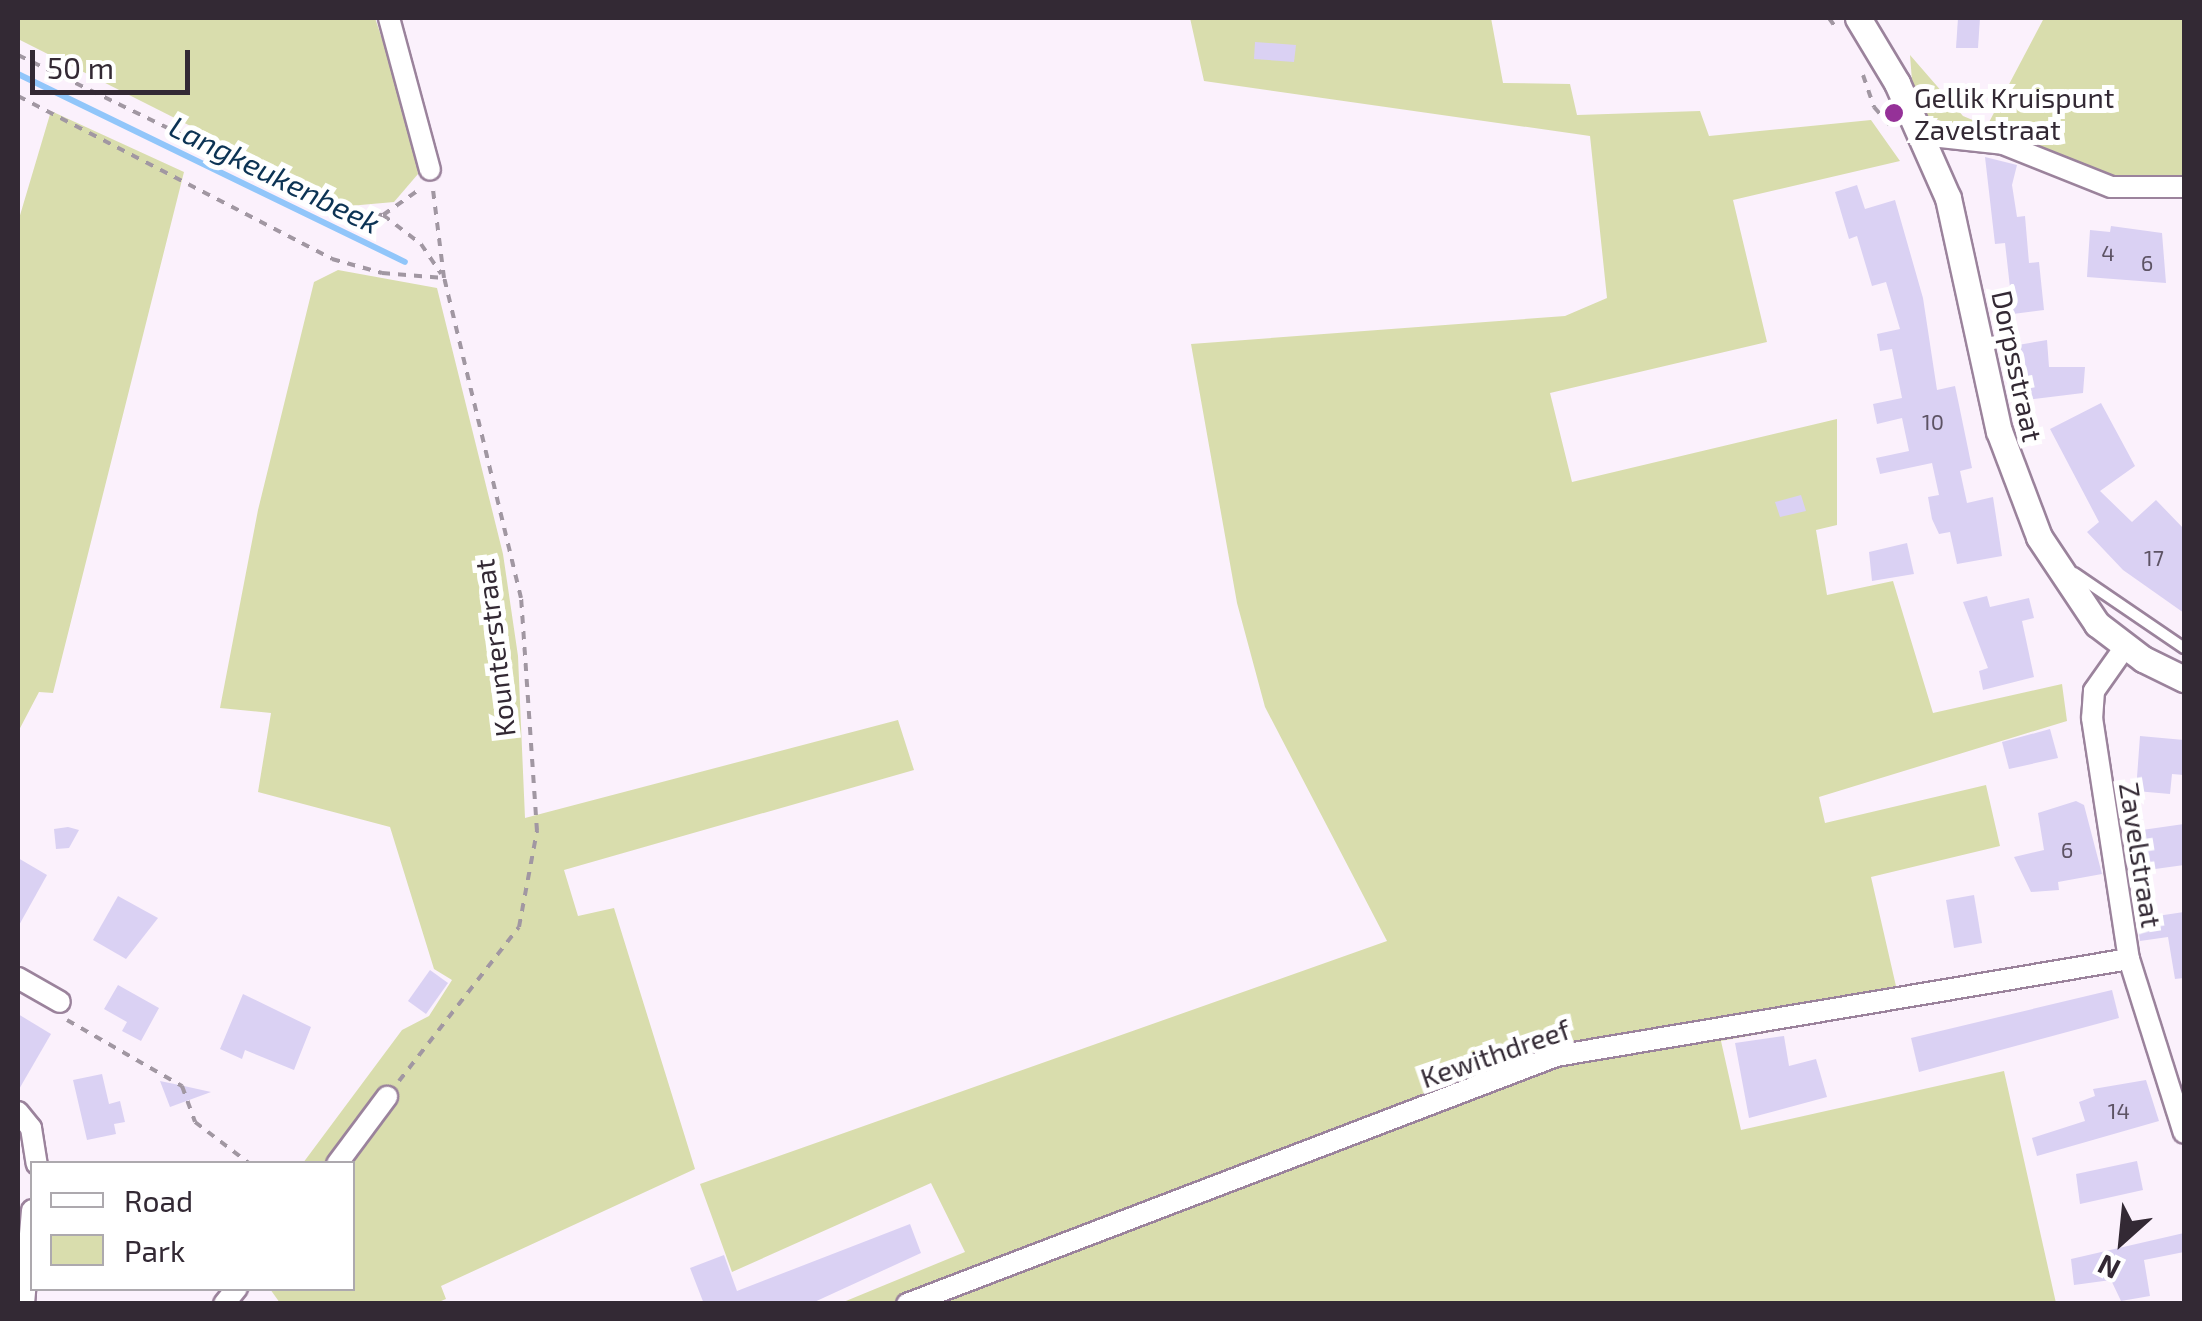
<!DOCTYPE html>
<html>
<head>
<meta charset="utf-8">
<style>
  body { margin:0 }
  #map { position:relative; width:2202px; height:1321px; overflow:hidden; background:#fbf1fc; font-family:"Exo 2",sans-serif }
  div>[style] { position:absolute }
  [style*='--x'] { left:calc(var(--x)*1px); top:calc(var(--y)*1px); width:calc(var(--w)*1px); rotate:calc(var(--a)*1deg) }
  .green>* { inset:0; background:#d9ddad }
  .stream>* { height:6px; margin:-3px; padding:0 3px; transform-origin:3px; border-radius:3px; background:#91c6fa }
  .building>* { inset:0; background:#dad1f3 }
  .path>* { height:4px; margin-top:-2px; transform-origin:0; background:repeating-linear-gradient(90deg,#a197a2 0 8px,transparent 0 16px) }
  .roads { filter:drop-shadow(2px 0 #9b839c) drop-shadow(-2px 0 #9b839c) drop-shadow(0 2px #9b839c) drop-shadow(0 -2px #9b839c) }
  .service>* { height:10px; margin:-5px; padding:0 5px; transform-origin:5px; border-radius:5px; background:#fff }
  .minor>* { height:20px; margin:-10px; padding:0 10px; transform-origin:10px; border-radius:10px; background:#fff }
  .tertiary>* { height:25px; margin:-12.5px; padding:0 12.5px; transform-origin:12.5px; border-radius:12.5px; background:#fff }
  .dots>* { width:28px; height:28px; translate:-50% -50%; box-sizing:border-box; border:5px solid #fff; border-radius:50% }
  span { translate:-50% -50%; white-space:nowrap; text-align:center; line-height:1.15; -webkit-text-stroke:10px #fff; paint-order:stroke }
  .number-label { font-size:22px; color:#5d5364 }
  .number-label span { -webkit-text-stroke-width:0 }
  .poi-label { font-size:28px; color:#332934 }
  .left { translate:0 -50%; text-align:left }
  .street-label { font-size:28px; color:#332934 }
  .water-label { font-size:30px; color:#0c3354; font-style:italic }
  .frame { position:absolute; inset:0; border:20px solid #332934; pointer-events:none }
  .legend { position:absolute; left:30px; top:1161px; width:325px; height:130px; box-sizing:border-box; background:#fff; border:2px solid #ada9ae; margin:0; padding:12px 18px; list-style:none; font-size:30px; color:#332934 }
  .legend li { display:flex; align-items:center; gap:20px; height:50px }
  .legend b { width:50px; border:2px solid #ada9ae }
  .north { position:absolute; left:2072px; top:1191px; width:100px; height:100px; -webkit-text-stroke:8px #fff; paint-order:stroke; rotate:207deg; font-size:28px; font-weight:700; line-height:40px; text-align:center; color:#332934 }
  .north::after { content:''; display:block; margin:auto; width:35px; height:45px; background:#332934; clip-path:polygon(50% 0,100% 100%,50% 72%,0 100%) }
  .scale { position:absolute; left:30px; top:50px; width:160px; height:45px; box-sizing:border-box; border:5px solid #332934; border-top:0; padding-left:12px; font-size:30px; line-height:35px; white-space:nowrap; color:#332934; -webkit-text-stroke:8px #fff; paint-order:stroke }
</style>
</head>
<body>
<div id="map">
  <div class="green">
    <div style="clip-path:polygon(18px 18px,375px 18px,412px 128px,418px 174px,394px 202px,349px 206px,18px 39px)"></div>
    <div style="clip-path:polygon(1190px 18px,1491px 18px,1503px 83px,1570px 84px,1577px 115px,1700px 111px,1709px 136px,1871px 120px,1900px 161px,1733px 200px,1767px 342px,1550px 393px,1572px 482px,1837px 419px,1837px 525px,1816px 530px,1827px 595px,1893px 581px,1933px 713px,2062px 684px,2067px 721px,1819px 797px,1825px 823px,1986px 785px,2000px 846px,1871px 877px,1901px 1008px,1721px 1041px,1741px 1130px,2004px 1071px,2056px 1303px,841px 1303px,965px 1252px,931px 1183px,732px 1272px,700px 1184px,1387px 941px,1265px 707px,1237px 603px,1191px 344px,1565px 316px,1607px 298px,1590px 136px,1204px 81px)"></div>
    <div style="clip-path:polygon(2044px 18px,2184px 18px,2184px 179px,2096px 176px,1924px 115px,1913px 94px,1910px 55px,1963px 116px,1987px 126px)"></div>
    <div style="clip-path:polygon(51px 111px,184px 172px,53px 693px,39px 692px,18px 732px,18px 222px)"></div>
    <div style="clip-path:polygon(338px 270px,437px 288px,503px 554px,518px 656px,525px 818px,898px 720px,914px 770px,564px 870px,578px 916px,614px 908px,695px 1169px,441px 1286px,446px 1299px,436px 1303px,280px 1303px,270px 1289px,352px 1288px,352px 1164px,303px 1163px,402px 1030px,429px 1016px,452px 980px,434px 969px,390px 827px,258px 792px,271px 713px,220px 708px,258px 510px,314px 282px)"></div>
  </div>
  <div class="stream">
    <div style="--x:18;--y:74;--w:430;--a:25.9"></div>
  </div>
  <div class="building">
    <div style="clip-path:polygon(1958px 18px,1980px 18px,1978px 48px,1956px 48px)"></div>
    <div style="clip-path:polygon(1255px 42px,1296px 45px,1294px 62px,1254px 59px)"></div>
    <div style="clip-path:polygon(1985px 157px,2017px 165px,2012px 185px,2017px 217px,2025px 216px,2029px 263px,2039px 262px,2044px 310px,2013px 314px,2005px 243px,1995px 244px)"></div>
    <div style="clip-path:polygon(1857px 185px,1865px 209px,1895px 200px,1923px 298px,1937px 390px,1955px 386px,1959px 405px,1972px 468px,1960px 471px,1967px 503px,1993px 497px,2002px 556px,1957px 564px,1950px 532px,1939px 534px,1932px 519px,1928px 497px,1939px 495px,1932px 463px,1880px 474px,1876px 458px,1909px 451px,1902px 418px,1877px 424px,1873px 404px,1902px 398px,1892px 349px,1880px 351px,1877px 334px,1900px 329px,1886px 282px,1872px 286px,1857px 236px,1849px 239px,1835px 192px)"></div>
    <div style="clip-path:polygon(2111px 226px,2162px 233px,2166px 283px,2087px 277px,2090px 230px,2110px 232px)"></div>
    <div style="clip-path:polygon(2047px 340px,2049px 367px,2085px 367px,2083px 393px,2025px 400px,2018px 345px)"></div>
    <div style="clip-path:polygon(2101px 403px,2135px 466px,2100px 491px,2132px 522px,2156px 500px,2184px 529px,2184px 613px,2123px 570px,2087px 532px,2099px 522px,2050px 429px)"></div>
    <div style="clip-path:polygon(1801px 495px,1806px 511px,1780px 517px,1775px 502px)"></div>
    <div style="clip-path:polygon(1907px 543px,1914px 574px,1872px 581px,1869px 552px)"></div>
    <div style="clip-path:polygon(1987px 596px,1990px 607px,2029px 598px,2034px 618px,2022px 621px,2034px 677px,1983px 690px,1979px 671px,1988px 668px,1963px 602px)"></div>
    <div style="clip-path:polygon(2050px 729px,2058px 758px,2009px 769px,2002px 742px)"></div>
    <div style="clip-path:polygon(2140px 736px,2184px 740px,2184px 775px,2172px 774px,2170px 794px,2136px 791px)"></div>
    <div style="clip-path:polygon(2076px 801px,2084px 805px,2102px 874px,2058px 882px,2059px 890px,2031px 892px,2014px 857px,2044px 850px,2038px 813px)"></div>
    <div style="clip-path:polygon(2184px 824px,2184px 865px,2148px 870px,2142px 830px)"></div>
    <div style="clip-path:polygon(68px 827px,79px 830px,69px 848px,56px 849px,54px 829px)"></div>
    <div style="clip-path:polygon(18px 858px,47px 875px,18px 927px)"></div>
    <div style="clip-path:polygon(1974px 895px,1982px 943px,1954px 948px,1946px 900px)"></div>
    <div style="clip-path:polygon(118px 896px,158px 918px,126px 959px,93px 940px)"></div>
    <div style="clip-path:polygon(2184px 912px,2184px 978px,2175px 979px,2168px 937px,2140px 941px,2137px 919px)"></div>
    <div style="clip-path:polygon(430px 970px,448px 983px,426px 1014px,408px 1001px)"></div>
    <div style="clip-path:polygon(118px 985px,159px 1008px,141px 1041px,122px 1031px,127px 1022px,104px 1009px)"></div>
    <div style="clip-path:polygon(2112px 990px,2119px 1018px,1919px 1072px,1911px 1038px)"></div>
    <div style="clip-path:polygon(243px 994px,311px 1027px,294px 1070px,245px 1050px,242px 1059px,220px 1049px)"></div>
    <div style="clip-path:polygon(18px 1014px,51px 1034px,18px 1091px)"></div>
    <div style="clip-path:polygon(1784px 1036px,1789px 1066px,1816px 1059px,1827px 1097px,1749px 1118px,1735px 1043px)"></div>
    <div style="clip-path:polygon(102px 1074px,109px 1104px,120px 1101px,125px 1122px,114px 1124px,116px 1134px,87px 1140px,73px 1080px)"></div>
    <div style="clip-path:polygon(2146px 1080px,2159px 1121px,2037px 1156px,2032px 1138px,2085px 1121px,2079px 1102px,2095px 1096px,2093px 1089px)"></div>
    <div style="clip-path:polygon(160px 1081px,184px 1086px,211px 1092px,170px 1107px)"></div>
    <div style="clip-path:polygon(2137px 1161px,2143px 1190px,2080px 1204px,2076px 1174px)"></div>
    <div style="clip-path:polygon(910px 1224px,921px 1253px,810px 1304px,704px 1304px,690px 1268px,724px 1255px,737px 1291px)"></div>
    <div style="clip-path:polygon(2184px 1233px,2184px 1252px,2144px 1260px,2150px 1296px,2121px 1301px,2111px 1280px,2074px 1285px,2071px 1259px)"></div>
  </div>
  <div class="path">
    <div style="--x:1829;--y:18;--w:12;--a:55"></div>
    <div style="--x:18;--y:55;--w:360;--a:26"></div>
    <div style="--x:342;--y:213;--w:41;--a:2.8"></div>
    <div style="--x:383;--y:215;--w:48;--a:37.3"></div>
    <div style="--x:421;--y:244;--w:36;--a:56"></div>
    <div style="--x:1863;--y:75;--w:34;--a:71"></div>
    <div style="--x:1874;--y:107;--w:30;--a:49"></div>
    <div style="--x:18;--y:96;--w:354;--a:27.4"></div>
    <div style="--x:332;--y:259;--w:52;--a:15.6"></div>
    <div style="--x:382;--y:273;--w:62;--a:4.6"></div>
    <div style="--x:383;--y:215;--w:45;--a:-35.1"></div>
    <div style="--x:67;--y:1020;--w:133;--a:29.9"></div>
    <div style="--x:182;--y:1086;--w:38;--a:70"></div>
    <div style="--x:195;--y:1122;--w:69;--a:37.4"></div>
    <div style="--x:399;--y:1081;--w:195;--a:-52.1"></div>
    <div style="--x:519;--y:927;--w:98;--a:-79.4"></div>
    <div style="--x:537;--y:831;--w:234;--a:-93.9"></div>
    <div style="--x:521;--y:598;--w:329;--a:-103.5"></div>
    <div style="--x:444;--y:278;--w:89;--a:-97.1"></div>
  </div>
  <div class="roads">
    <div class="service">
      <div style="--x:2074;--y:573;--w:133;--a:34.3"></div>
    </div>
    <div class="minor">
      <div style="--x:389;--y:18;--w:157;--a:74.9"></div>
      <div style="--x:1922;--y:135;--w:81;--a:6.3"></div>
      <div style="--x:2003;--y:144;--w:116;--a:21.7"></div>
      <div style="--x:2111;--y:187;--w:73;--a:0"></div>
      <div style="--x:2125;--y:647;--w:54;--a:125.2"></div>
      <div style="--x:2094;--y:691;--w:27;--a:94"></div>
      <div style="--x:2092;--y:718;--w:244;--a:81.3"></div>
      <div style="--x:2129;--y:959;--w:182;--a:72.5"></div>
      <div style="--x:18;--y:978;--w:48;--a:29.7"></div>
      <div style="--x:18;--y:1112;--w:21;--a:51"></div>
      <div style="--x:31;--y:1128;--w:36;--a:81"></div>
      <div style="--x:337;--y:1164;--w:84;--a:-53.3"></div>
      <div style="--x:24;--y:1304;--w:94;--a:-85.1"></div>
      <div style="--x:224;--y:1304;--w:21;--a:-51"></div>
      <div style="--x:907;--y:1304;--w:695;--a:-20.91"></div>
      <div style="--x:1556;--y:1056;--w:581;--a:-9.61"></div>
    </div>
    <div class="tertiary">
      <div style="--x:1858;--y:18;--w:76;--a:59"></div>
      <div style="--x:1897;--y:83;--w:126;--a:66.1"></div>
      <div style="--x:1948;--y:198;--w:239;--a:77.7"></div>
      <div style="--x:1999;--y:431;--w:113;--a:69.3"></div>
      <div style="--x:2039;--y:537;--w:105;--a:56.3"></div>
      <div style="--x:2097;--y:624;--w:58;--a:37.3"></div>
      <div style="--x:2143;--y:659;--w:46;--a:26"></div>
    </div>
  </div>
  <div class="dots">
    <div style="left:1894px;top:113px;background:#953198"></div>
  </div>
  <div class="number-label">
    <span style="left:2108px;top:253px">4</span>
    <span style="left:2147px;top:263px">6</span>
    <span style="left:1933px;top:422px">10</span>
    <span style="left:2154px;top:558px">17</span>
    <span style="left:2067px;top:850px">6</span>
    <span style="left:2119px;top:1111px">14</span>
  </div>
  <div class="poi-label">
    <span class="left" style="left:1914px;top:113px">Gellik Kruispunt<br>Zavelstraat</span>
  </div>
  <div class="street-label">
    <span style="left:2018px;top:366px;rotate:78deg">Dorpsstraat</span>
    <span style="left:494px;top:648px;rotate:-97deg">Kounterstraat</span>
    <span style="left:2141px;top:855px;rotate:81deg">Zavelstraat</span>
    <span style="left:1495px;top:1053px;rotate:-19deg">Kewithdreef</span>
  </div>
  <div class="water-label">
    <span style="left:275px;top:174px;rotate:26deg">Langkeukenbeek</span>
  </div>
  <div class="frame"></div>
  <ul class="legend">
  <li><b style="height:12px;background:#fff"></b>Road</li>
  <li><b style="height:28px;background:#d9ddad"></b>Park</li>
  </ul>
  <div class="north">N</div>
  <div class="scale">50 m</div>
</div>
</body>
</html>
